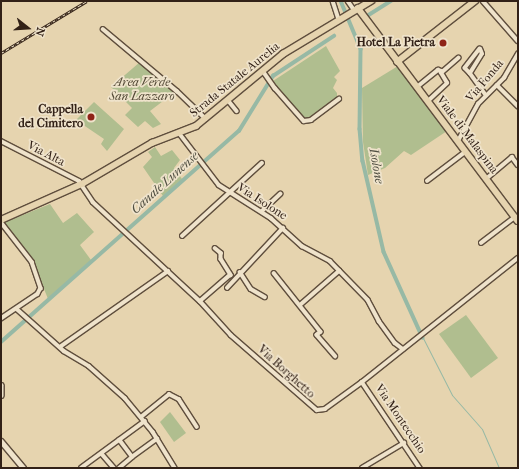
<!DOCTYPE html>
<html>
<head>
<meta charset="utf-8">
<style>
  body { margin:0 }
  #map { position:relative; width:519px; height:469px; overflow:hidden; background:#e6d4af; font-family:"IM FELL French Canon",serif }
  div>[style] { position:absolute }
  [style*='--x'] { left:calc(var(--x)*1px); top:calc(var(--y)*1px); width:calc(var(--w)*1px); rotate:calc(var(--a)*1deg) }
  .green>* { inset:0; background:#b0be8f }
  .stream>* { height:1px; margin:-0.5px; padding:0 0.5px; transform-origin:0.5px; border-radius:0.5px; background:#97b9a5 }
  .canal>* { height:3.5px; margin:-1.75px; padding:0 1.75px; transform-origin:1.75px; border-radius:1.75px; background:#97b9a5 }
  .roads { filter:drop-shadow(1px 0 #5f4e3d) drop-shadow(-1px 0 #5f4e3d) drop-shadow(0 1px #5f4e3d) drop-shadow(0 -1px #5f4e3d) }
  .minor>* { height:3.5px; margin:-1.75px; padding:0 1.75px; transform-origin:1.75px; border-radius:1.75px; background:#efe3cb }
  .tertiary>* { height:4.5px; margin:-2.25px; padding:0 2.25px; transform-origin:2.25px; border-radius:2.25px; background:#efe3cb }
  .primary>* { height:5.5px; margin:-2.75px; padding:0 2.75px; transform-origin:2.75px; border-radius:2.75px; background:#e6d4af }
  .rail>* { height:2.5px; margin-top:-1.25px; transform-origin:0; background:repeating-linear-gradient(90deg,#efe3cb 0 3px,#322117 0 6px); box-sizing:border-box; border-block:1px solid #322117 }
  .dots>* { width:11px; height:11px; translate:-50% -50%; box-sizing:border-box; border:2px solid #efe3cb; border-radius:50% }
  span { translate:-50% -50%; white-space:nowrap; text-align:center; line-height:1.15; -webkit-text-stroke:3.5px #efe3cb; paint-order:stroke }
  .poi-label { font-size:12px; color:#322117; font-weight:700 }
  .right { translate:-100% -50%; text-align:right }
  .street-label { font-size:12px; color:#322117 }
  .park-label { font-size:12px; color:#524835; font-style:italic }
  .water-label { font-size:13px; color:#504f42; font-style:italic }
  .frame { position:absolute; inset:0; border:2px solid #322117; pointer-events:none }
  .north { position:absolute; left:8px; top:8px; width:40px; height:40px; -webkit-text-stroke:3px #efe3cb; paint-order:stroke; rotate:107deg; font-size:11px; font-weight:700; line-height:16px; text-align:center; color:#322117 }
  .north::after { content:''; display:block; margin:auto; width:14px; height:18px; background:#322117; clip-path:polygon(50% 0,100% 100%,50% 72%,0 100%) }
</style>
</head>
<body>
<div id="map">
  <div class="green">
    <div style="clip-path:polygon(326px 46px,340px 71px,334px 77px,337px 80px,333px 88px,337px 93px,337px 98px,312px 118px,305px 119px,280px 92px,273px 81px)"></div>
    <div style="clip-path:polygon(140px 62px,175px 92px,150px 111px,161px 124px,153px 128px,145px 121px,138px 127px,125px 115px,132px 108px,111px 87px)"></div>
    <div style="clip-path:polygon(398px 66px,447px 131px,411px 155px,404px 151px,385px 168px,368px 175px,363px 142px,362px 88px)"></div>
    <div style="clip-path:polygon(94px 102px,124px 129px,107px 151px,101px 144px,104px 139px,76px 120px)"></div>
    <div style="clip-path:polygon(155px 147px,161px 156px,172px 150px,180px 160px,174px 168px,182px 179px,163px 196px,143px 167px,152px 157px,148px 152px)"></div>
    <div style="clip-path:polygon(50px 204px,63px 223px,77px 213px,94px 232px,80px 245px,91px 260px,48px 299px,31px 256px,3px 223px)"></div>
    <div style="clip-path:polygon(466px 315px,498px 358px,471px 378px,439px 334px)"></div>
    <div style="clip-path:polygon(170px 412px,186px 433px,174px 442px,160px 422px)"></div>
  </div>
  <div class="stream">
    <div style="--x:423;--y:338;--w:64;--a:63"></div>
    <div style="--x:452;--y:395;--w:45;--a:48.6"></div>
    <div style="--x:482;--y:429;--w:43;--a:66.4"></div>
  </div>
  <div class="canal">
    <div style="--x:341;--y:1;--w:52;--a:67.4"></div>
    <div style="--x:361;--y:49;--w:80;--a:90.7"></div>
    <div style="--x:360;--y:129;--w:32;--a:85"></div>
    <div style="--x:363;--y:161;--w:93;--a:77"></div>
    <div style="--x:384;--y:252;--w:94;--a:65.6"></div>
    <div style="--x:367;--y:16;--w:28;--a:-32"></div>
    <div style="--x:1;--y:342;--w:318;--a:-41.6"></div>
    <div style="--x:239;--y:131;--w:65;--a:-58.3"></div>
    <div style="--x:273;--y:76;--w:73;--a:-33.3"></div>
  </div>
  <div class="roads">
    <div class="minor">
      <div style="--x:333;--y:1;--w:19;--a:72"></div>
      <div style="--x:348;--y:1;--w:12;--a:55"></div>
      <div style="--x:483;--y:1;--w:53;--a:48.8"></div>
      <div style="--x:103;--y:29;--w:97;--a:40"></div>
      <div style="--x:177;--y:91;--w:40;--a:44"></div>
      <div style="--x:263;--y:71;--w:21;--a:55"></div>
      <div style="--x:275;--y:88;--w:44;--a:48.7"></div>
      <div style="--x:304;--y:121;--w:7;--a:-8"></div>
      <div style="--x:311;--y:120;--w:35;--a:-37"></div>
      <div style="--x:470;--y:73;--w:22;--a:-58"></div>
      <div style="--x:482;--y:54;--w:5;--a:-112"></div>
      <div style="--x:480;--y:49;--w:24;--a:128"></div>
      <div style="--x:465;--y:68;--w:7;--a:45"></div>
      <div style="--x:470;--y:73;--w:27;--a:54"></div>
      <div style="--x:497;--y:85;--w:30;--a:45"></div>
      <div style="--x:417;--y:87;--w:27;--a:-39"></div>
      <div style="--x:438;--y:70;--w:4;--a:14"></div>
      <div style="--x:228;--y:100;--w:14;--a:51"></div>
      <div style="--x:428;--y:101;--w:26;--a:-43"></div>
      <div style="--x:447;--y:83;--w:12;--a:-121"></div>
      <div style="--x:441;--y:73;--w:23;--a:-41"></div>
      <div style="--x:180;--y:134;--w:64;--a:52.6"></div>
      <div style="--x:219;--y:185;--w:62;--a:32.4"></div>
      <div style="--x:271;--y:218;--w:42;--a:42.1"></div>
      <div style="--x:302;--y:246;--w:32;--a:28"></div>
      <div style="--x:330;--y:261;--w:54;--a:45.7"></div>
      <div style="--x:368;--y:300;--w:24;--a:62"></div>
      <div style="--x:379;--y:321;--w:27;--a:54"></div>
      <div style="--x:395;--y:343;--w:10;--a:37"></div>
      <div style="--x:1;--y:141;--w:88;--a:27.1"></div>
      <div style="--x:79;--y:181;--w:25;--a:56"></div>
      <div style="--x:93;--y:202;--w:146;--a:42.8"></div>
      <div style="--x:200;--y:301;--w:46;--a:47.6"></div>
      <div style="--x:231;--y:335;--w:114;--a:41.1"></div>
      <div style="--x:317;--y:410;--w:8;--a:-7"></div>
      <div style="--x:325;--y:409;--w:46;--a:-36.1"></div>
      <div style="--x:362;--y:382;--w:199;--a:-38.5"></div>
      <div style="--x:458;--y:141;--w:42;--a:-61.6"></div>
      <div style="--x:478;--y:104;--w:37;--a:-45"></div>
      <div style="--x:504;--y:78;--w:28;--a:-60"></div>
      <div style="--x:486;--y:179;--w:34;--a:-40"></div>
      <div style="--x:512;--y:157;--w:10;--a:53"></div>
      <div style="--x:427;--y:181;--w:48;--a:-37.3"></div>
      <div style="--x:262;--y:211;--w:25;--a:-43"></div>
      <div style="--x:1;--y:222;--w:51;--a:52.2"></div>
      <div style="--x:32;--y:262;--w:28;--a:71"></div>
      <div style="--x:41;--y:288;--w:7;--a:117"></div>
      <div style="--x:38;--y:294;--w:45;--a:146"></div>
      <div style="--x:182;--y:236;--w:108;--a:-42.4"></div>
      <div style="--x:481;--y:243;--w:43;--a:-37.4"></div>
      <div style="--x:215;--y:248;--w:8;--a:40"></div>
      <div style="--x:221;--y:253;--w:6;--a:90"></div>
      <div style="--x:221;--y:259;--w:19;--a:58"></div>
      <div style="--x:240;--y:272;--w:20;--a:57"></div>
      <div style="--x:251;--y:289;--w:16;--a:30"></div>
      <div style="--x:274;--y:273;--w:75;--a:51.5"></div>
      <div style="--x:321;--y:332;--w:5;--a:143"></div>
      <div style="--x:317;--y:335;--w:28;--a:49"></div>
      <div style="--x:227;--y:288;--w:82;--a:-47"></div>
      <div style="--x:200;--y:301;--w:40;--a:-41"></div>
      <div style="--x:300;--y:305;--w:52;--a:-41.1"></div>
      <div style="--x:17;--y:309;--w:63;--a:41.8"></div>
      <div style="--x:64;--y:351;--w:29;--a:31"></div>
      <div style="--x:89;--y:366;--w:48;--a:41.6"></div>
      <div style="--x:125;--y:398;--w:44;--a:50.5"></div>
      <div style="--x:153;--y:432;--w:42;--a:58.6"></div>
      <div style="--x:60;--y:347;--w:132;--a:-35.1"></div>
      <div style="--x:362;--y:382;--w:104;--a:56"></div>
      <div style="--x:141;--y:417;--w:36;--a:-39"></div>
      <div style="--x:169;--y:394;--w:11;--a:27"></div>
      <div style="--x:179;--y:399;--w:33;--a:57"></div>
      <div style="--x:102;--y:454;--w:18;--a:49"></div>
      <div style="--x:132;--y:457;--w:31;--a:-36"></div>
      <div style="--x:81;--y:468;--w:79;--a:-36.3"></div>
      <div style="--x:119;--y:468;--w:17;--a:-40"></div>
      <div style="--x:132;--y:457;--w:21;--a:-127"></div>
      <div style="--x:362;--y:468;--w:49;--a:-30.8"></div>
    </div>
    <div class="tertiary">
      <div style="--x:1;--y:385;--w:10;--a:90"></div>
      <div style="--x:1;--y:441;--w:35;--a:50"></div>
    </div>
    <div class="primary">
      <div style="--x:358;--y:8;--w:266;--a:53.1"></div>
      <div style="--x:397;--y:62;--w:99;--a:-38"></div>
      <div style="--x:1;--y:220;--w:89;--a:-24"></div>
      <div style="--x:82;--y:184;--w:81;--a:-30.4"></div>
      <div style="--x:152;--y:143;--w:47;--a:-21.1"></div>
      <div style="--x:196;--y:126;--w:113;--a:-39.6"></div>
      <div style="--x:283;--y:54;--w:103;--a:-31.1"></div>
    </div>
  </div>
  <div class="rail">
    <div style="--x:1;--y:53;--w:100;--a:-31.2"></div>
  </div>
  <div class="dots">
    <div style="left:443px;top:43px;background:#8f2418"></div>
    <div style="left:91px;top:117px;background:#8f2418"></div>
  </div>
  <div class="poi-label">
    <span class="right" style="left:435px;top:43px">Hotel La Pietra</span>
    <span class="right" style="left:83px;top:117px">Cappella<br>del Cimitero</span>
  </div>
  <div class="street-label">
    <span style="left:235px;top:80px;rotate:-39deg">Strada Statale Aurelia</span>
    <span style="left:485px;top:81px;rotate:-50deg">Via Fonda</span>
    <span style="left:467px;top:135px;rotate:53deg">Viale di Malaspina</span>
    <span style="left:46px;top:154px;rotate:27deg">Via Alta</span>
    <span style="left:262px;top:202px;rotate:33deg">Via Isolone</span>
    <span style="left:286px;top:372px;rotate:42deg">Via Borghetto</span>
    <span style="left:400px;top:419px;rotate:56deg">Via Montecchio</span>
  </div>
  <div class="park-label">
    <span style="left:142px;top:90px">Area Verde<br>San Lazzaro</span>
  </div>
  <div class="water-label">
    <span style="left:376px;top:166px;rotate:80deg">Isolone</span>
    <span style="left:165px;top:183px;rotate:-42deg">Canale Lunense</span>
  </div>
  <div class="frame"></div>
  <div class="north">N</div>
</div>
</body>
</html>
